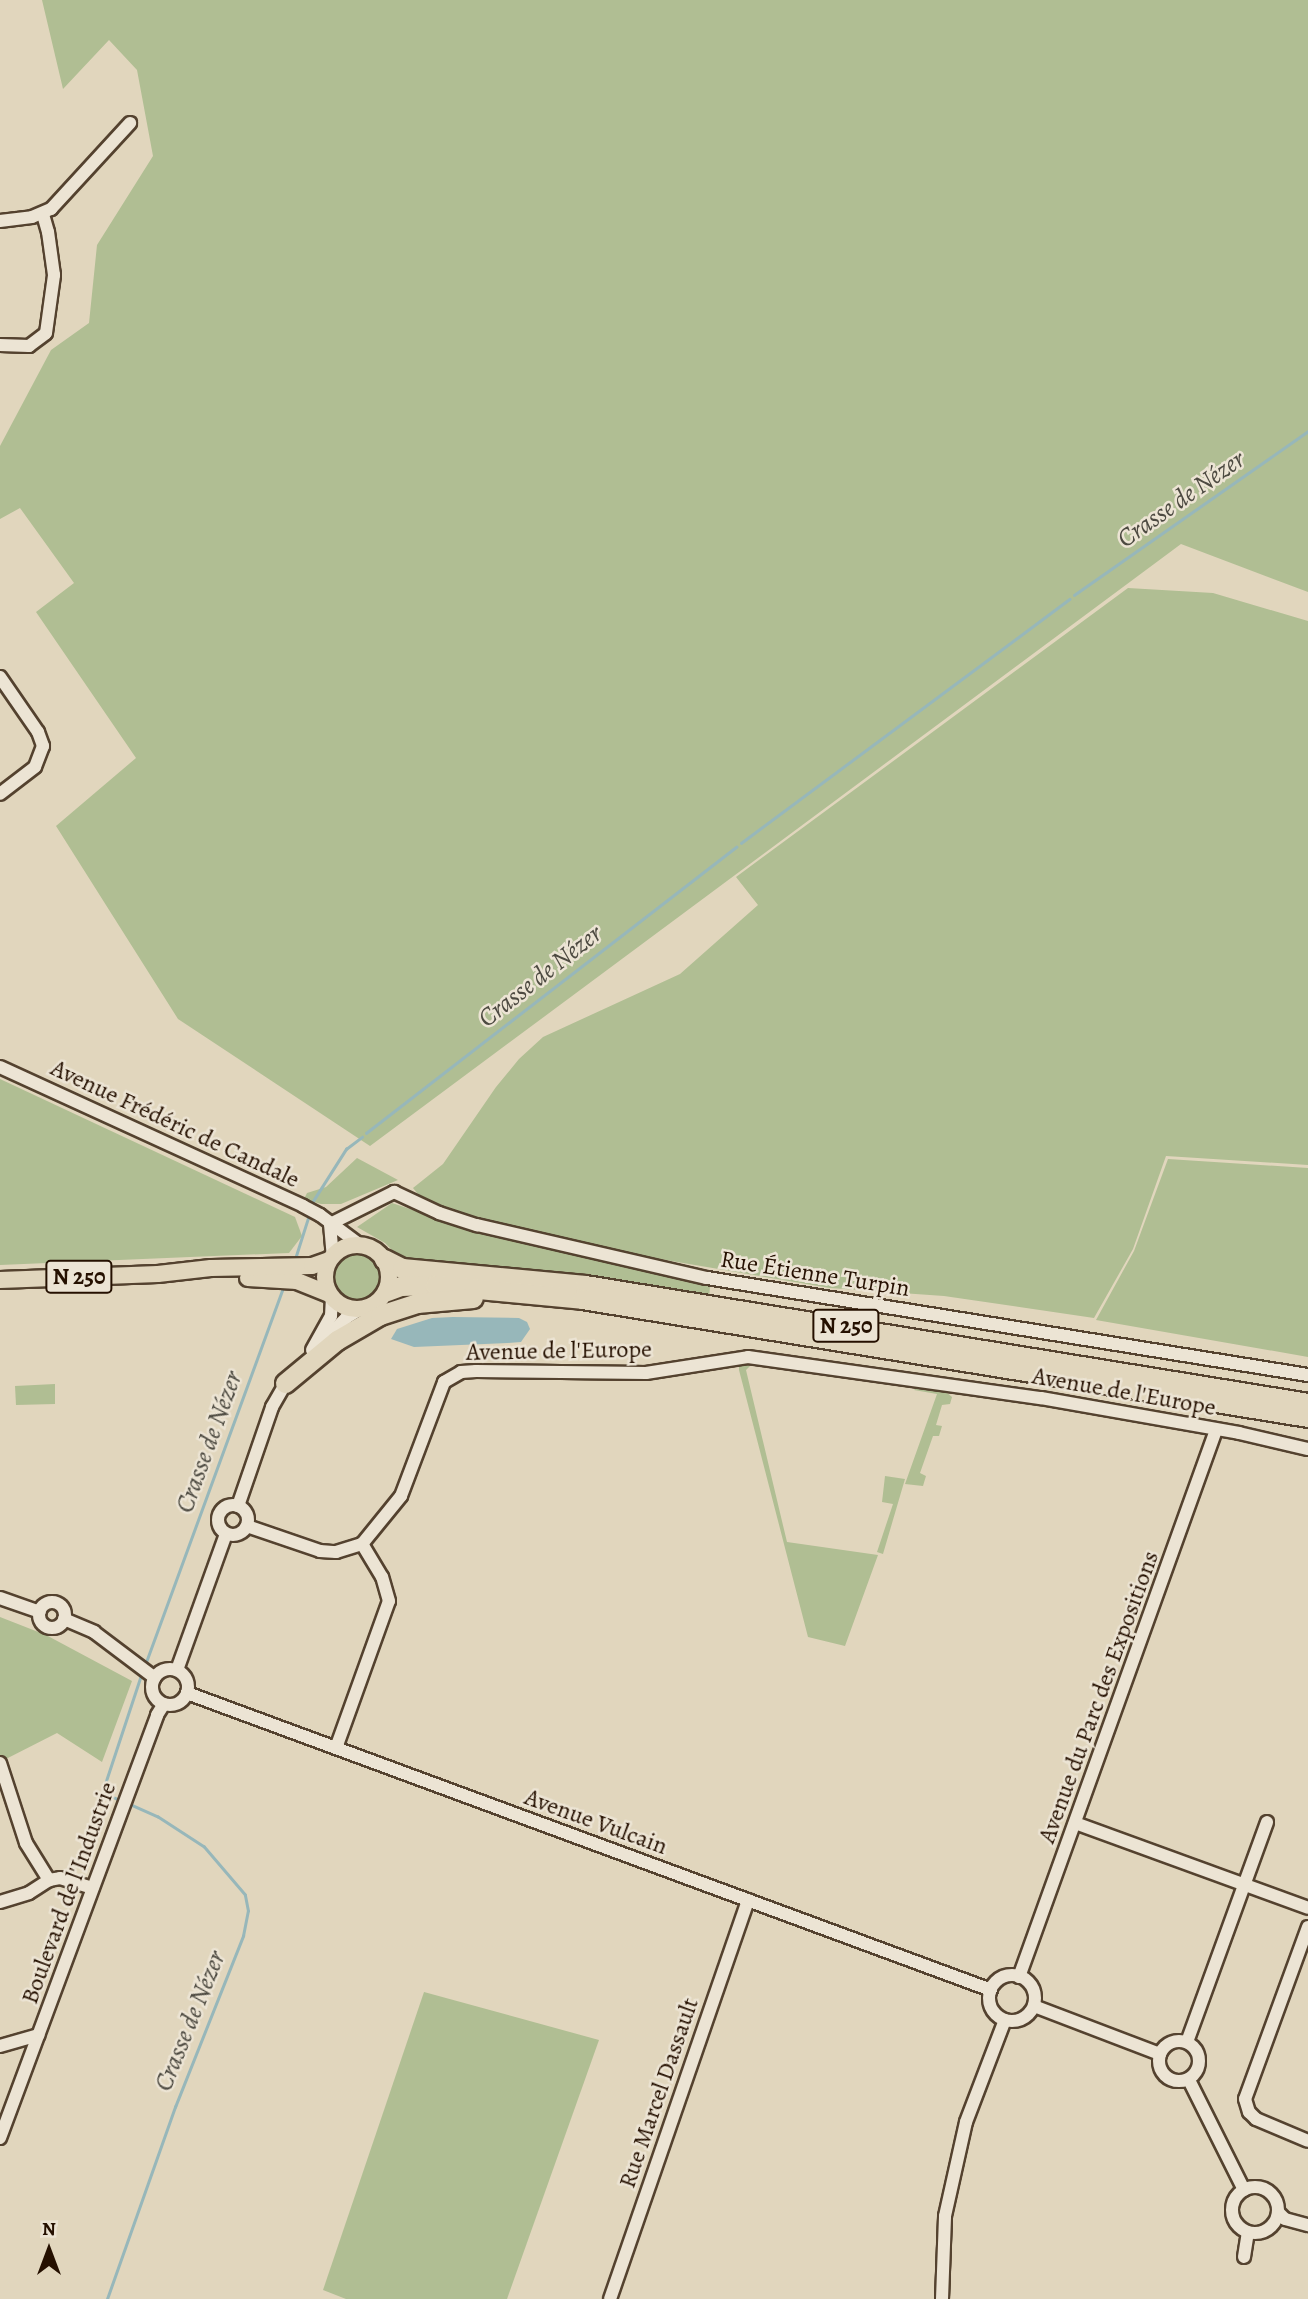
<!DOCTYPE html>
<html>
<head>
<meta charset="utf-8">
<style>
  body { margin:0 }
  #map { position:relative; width:1308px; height:2299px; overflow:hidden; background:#e1d6bd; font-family:Alegreya,serif }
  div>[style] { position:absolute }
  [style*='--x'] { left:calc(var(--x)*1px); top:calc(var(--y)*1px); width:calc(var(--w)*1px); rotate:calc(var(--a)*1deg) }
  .green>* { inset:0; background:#b0be93 }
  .round { border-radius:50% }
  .water>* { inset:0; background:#97b7ba }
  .stream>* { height:2.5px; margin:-1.25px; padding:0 1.25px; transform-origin:1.25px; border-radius:1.25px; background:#97b7ba }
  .roads { filter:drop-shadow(2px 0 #54422f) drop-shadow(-2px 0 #54422f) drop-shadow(0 2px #54422f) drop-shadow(0 -2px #54422f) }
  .minor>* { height:12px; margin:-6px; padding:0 6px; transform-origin:6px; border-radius:6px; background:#ece4d4 }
  .minor>.ring { margin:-6px; padding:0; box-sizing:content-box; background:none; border:12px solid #ece4d4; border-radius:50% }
  .major>* { height:16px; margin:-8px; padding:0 8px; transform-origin:8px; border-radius:8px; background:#e1d6bd }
  .major>.ring { margin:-8px; padding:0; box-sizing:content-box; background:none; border:16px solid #e1d6bd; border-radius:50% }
  .highway>* { height:19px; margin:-9.5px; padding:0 9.5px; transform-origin:9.5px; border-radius:9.5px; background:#e1d6bd }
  span { translate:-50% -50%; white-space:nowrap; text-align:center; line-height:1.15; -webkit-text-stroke:5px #ece4d4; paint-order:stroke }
  .shield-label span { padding:2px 5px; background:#ece4d4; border:2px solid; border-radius:5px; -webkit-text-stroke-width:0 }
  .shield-label { font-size:23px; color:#251000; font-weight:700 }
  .street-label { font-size:24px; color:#251000 }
  .water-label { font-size:26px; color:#4d4a41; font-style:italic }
  .north { position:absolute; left:14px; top:2215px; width:70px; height:70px; -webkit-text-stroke:5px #ece4d4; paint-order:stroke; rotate:0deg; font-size:19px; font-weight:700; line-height:28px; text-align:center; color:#251000 }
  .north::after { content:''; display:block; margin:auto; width:24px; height:32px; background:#251000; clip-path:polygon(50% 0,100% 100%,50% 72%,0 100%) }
</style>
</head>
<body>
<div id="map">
  <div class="green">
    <div style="clip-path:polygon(42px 0,1308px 0,1308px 592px,1181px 544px,370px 1146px,178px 1019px,56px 826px,136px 758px,36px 612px,74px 583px,20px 508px,0 519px,0 446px,51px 350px,89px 323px,97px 245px,153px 156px,137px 70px,109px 40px,63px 89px)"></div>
    <div style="clip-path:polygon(1128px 588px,1213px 593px,1308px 621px,1308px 1165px,1166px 1156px,1133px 1249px,1094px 1318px,944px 1296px,830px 1288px,648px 1257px,518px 1230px,426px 1204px,413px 1188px,443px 1164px,496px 1087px,519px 1059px,543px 1037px,680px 974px,758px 905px,736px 877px)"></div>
    <div style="clip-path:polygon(0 1079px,295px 1217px,302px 1236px,289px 1253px,0 1265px)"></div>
    <div style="clip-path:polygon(357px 1158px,398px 1180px,341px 1204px,321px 1204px,304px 1199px,307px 1193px,326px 1187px)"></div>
    <div style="clip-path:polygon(1168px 1159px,1308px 1168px,1308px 1357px,1096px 1320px,1134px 1251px)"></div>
    <div style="clip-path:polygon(392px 1203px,494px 1237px,710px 1286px,709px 1299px,422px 1264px,397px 1255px,385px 1243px,357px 1227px)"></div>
    <div class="round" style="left:330px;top:1250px;width:52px;height:52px"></div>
    <div style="clip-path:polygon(744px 1361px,799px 1369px,799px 1372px,751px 1365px,746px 1370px,787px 1542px,878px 1555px,845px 1646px,808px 1637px,739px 1370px,739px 1364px)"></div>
    <div style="clip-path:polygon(55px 1384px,55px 1404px,16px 1405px,15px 1386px)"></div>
    <div style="clip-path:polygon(917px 1387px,945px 1391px,952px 1397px,950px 1404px,942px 1405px,936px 1425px,942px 1426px,939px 1436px,933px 1436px,920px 1473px,926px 1476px,923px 1486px,905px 1484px,937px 1394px,914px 1390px)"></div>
    <div style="clip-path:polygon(885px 1476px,905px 1479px,883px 1554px,877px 1552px,893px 1504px,882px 1502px)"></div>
    <div style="clip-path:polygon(0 1617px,46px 1635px,132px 1681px,102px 1762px,57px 1733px,0 1762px)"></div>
    <div style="clip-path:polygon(424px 1992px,599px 2040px,507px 2299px,346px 2299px,323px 2290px)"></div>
  </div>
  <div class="water">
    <div style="clip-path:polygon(453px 1317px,519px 1318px,527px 1322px,530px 1329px,521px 1342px,508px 1343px,414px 1347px,391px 1339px,397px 1329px,432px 1318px)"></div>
  </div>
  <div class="stream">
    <div style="--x:1074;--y:595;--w:286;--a:-35"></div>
    <div style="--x:741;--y:843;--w:409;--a:-36.6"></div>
    <div style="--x:366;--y:1133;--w:468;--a:-37.7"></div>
    <div style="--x:313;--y:1201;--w:62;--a:-57.6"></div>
    <div style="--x:346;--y:1149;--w:20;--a:-37"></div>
    <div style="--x:295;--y:1259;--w:43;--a:-72.4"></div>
    <div style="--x:145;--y:1665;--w:402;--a:-69.9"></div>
    <div style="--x:121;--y:1801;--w:10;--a:-156"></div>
    <div style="--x:112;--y:1797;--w:13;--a:-129"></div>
    <div style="--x:104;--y:1787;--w:121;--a:-71.7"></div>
    <div style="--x:107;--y:2299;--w:204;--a:-70.5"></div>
    <div style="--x:175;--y:2107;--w:184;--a:-68.3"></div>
    <div style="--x:243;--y:1936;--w:25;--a:-79"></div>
    <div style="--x:248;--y:1911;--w:16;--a:-101"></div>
    <div style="--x:245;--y:1895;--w:63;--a:-130.5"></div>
    <div style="--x:204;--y:1847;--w:55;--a:-146.9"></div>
    <div style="--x:158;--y:1817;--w:32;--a:-156"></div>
  </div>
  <div class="roads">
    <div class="minor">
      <div style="--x:0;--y:221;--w:32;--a:-7"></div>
      <div style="--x:32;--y:217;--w:21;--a:-23"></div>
      <div style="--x:51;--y:209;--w:117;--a:-47.4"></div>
      <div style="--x:0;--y:345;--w:29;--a:2"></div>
      <div style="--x:29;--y:346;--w:21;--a:-37"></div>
      <div style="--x:46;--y:333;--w:59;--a:-82.1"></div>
      <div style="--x:54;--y:275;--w:43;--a:-97.9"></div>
      <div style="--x:48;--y:232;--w:19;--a:-106"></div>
      <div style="--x:0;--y:677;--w:67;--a:55.4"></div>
      <div style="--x:38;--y:732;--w:15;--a:70"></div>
      <div style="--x:43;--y:746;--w:22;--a:111"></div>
      <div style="--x:35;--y:767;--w:44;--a:142.4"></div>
      <div style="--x:0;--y:1067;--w:333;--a:24.6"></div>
      <div style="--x:303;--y:1206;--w:19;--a:28"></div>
      <div style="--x:320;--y:1215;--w:49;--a:36.6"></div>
      <div style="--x:330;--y:1224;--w:72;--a:-26.6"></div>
      <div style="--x:394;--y:1192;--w:50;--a:25"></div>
      <div style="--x:439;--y:1213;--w:40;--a:18"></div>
      <div style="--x:477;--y:1225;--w:236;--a:13"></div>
      <div style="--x:707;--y:1278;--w:609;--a:9.17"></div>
      <div style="--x:330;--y:1224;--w:32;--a:85"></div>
      <div style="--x:323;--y:1341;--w:33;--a:-45"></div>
      <div style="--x:346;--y:1318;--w:19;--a:-32"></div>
      <div style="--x:312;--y:1350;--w:39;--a:-61"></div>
      <div style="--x:331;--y:1316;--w:18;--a:-87"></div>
      <div class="ring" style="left:218px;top:1505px;width:18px;height:18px"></div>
      <div style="--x:238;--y:1506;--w:105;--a:-71"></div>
      <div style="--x:272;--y:1407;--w:34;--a:-60"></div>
      <div style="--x:247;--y:1526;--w:77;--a:18.9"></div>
      <div style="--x:320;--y:1551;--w:16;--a:4"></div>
      <div style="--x:336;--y:1552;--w:27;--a:-17"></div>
      <div style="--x:362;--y:1544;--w:62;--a:-50.9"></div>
      <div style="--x:401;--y:1496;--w:122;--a:-69.3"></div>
      <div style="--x:444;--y:1382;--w:20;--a:-30"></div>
      <div style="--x:461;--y:1372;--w:15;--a:-4"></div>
      <div style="--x:476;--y:1371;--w:170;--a:0.7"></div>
      <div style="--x:646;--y:1373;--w:103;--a:-8.9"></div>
      <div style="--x:748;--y:1357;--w:296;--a:8"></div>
      <div style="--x:1041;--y:1398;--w:201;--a:10"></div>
      <div style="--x:1239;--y:1433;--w:71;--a:13.1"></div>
      <div style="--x:0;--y:1598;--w:42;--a:19.3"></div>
      <div class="ring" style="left:39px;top:1602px;width:14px;height:14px"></div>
      <div style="--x:64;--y:1619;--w:33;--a:23"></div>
      <div style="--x:94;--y:1632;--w:76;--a:37"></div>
      <div class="ring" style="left:152px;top:1669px;width:24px;height:24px"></div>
      <div style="--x:177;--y:1670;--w:145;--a:-70.2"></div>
      <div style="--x:187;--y:1693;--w:857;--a:20.27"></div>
      <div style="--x:336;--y:1748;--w:156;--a:-70.2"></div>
      <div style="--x:389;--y:1601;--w:25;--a:-106"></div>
      <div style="--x:382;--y:1577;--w:39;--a:-121"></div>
      <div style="--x:0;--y:1763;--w:84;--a:72"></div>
      <div style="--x:26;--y:1843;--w:44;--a:58.1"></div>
      <div style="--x:49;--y:1880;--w:11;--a:-10"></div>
      <div style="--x:60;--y:1878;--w:34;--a:17"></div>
      <div style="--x:1075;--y:1823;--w:248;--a:20"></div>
      <div style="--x:0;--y:1902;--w:30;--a:-17"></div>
      <div style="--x:29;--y:1893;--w:24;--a:-33"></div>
      <div style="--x:1308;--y:1927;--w:183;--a:110.1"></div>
      <div style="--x:1245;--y:2099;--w:14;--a:73"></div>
      <div style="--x:1249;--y:2112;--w:10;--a:45"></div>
      <div style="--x:1256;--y:2119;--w:56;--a:22.9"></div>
      <div class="ring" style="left:989px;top:1975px;width:34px;height:34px"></div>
      <div style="--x:1019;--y:1977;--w:581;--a:-70.19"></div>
      <div style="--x:1034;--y:2006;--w:135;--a:20.9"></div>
      <div class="ring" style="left:1159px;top:2041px;width:28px;height:28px"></div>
      <div style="--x:1187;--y:2042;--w:234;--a:-70"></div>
      <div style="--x:0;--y:2046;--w:40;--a:-16"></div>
      <div style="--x:1189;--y:2080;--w:123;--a:63.4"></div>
      <div style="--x:0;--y:2138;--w:451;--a:-69.6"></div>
      <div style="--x:157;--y:1715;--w:13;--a:-58"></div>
      <div class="ring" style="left:1232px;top:2187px;width:34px;height:34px"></div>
      <div style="--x:1279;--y:2213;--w:8;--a:45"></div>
      <div style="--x:1285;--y:2219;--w:24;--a:15"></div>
      <div style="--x:1244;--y:2257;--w:25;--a:-81"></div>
      <div style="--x:610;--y:2299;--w:422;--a:-70.9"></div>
      <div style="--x:942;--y:2299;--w:83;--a:-87.9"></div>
      <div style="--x:945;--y:2216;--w:96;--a:-77.4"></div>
      <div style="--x:966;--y:2122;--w:109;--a:-69.1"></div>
    </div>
    <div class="major">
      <div class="ring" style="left:325px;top:1245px;width:48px;height:48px"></div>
      <div style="--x:248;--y:1278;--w:49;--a:3.5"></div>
      <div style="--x:297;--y:1281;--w:35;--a:22"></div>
      <div style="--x:0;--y:1280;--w:158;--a:-2.2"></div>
      <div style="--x:158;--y:1274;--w:53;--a:-6.5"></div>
      <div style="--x:211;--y:1268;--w:101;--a:-1.1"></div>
      <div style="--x:312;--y:1266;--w:18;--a:-19"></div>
    </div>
    <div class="highway">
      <div style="--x:384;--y:1259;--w:20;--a:27"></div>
      <div style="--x:402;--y:1268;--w:184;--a:5.3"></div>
      <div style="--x:585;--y:1285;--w:733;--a:9.27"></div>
      <div style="--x:387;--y:1291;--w:15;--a:-20"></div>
      <div style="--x:401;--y:1286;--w:34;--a:-2"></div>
      <div style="--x:435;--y:1285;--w:148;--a:5.4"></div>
      <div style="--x:582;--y:1299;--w:736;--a:9.23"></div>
      <div style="--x:285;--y:1383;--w:67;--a:-39.6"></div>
      <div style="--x:337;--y:1340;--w:50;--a:-30.2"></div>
      <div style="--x:380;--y:1315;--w:39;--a:-18"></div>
      <div style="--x:417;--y:1303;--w:56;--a:-5.1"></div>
    </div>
  </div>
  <div class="shield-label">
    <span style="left:79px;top:1277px">N 250</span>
    <span style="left:846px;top:1326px">N 250</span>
  </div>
  <div class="street-label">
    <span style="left:175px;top:1124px;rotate:25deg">Avenue Frédéric de Candale</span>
    <span style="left:815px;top:1274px;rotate:9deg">Rue Étienne Turpin</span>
    <span style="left:559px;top:1351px;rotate:-1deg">Avenue de l'Europe</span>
    <span style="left:1124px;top:1392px;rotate:10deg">Avenue de l'Europe</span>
    <span style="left:1099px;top:1697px;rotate:-70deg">Avenue du Parc des Expositions</span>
    <span style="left:596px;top:1822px;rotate:20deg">Avenue Vulcain</span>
    <span style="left:69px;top:1893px;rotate:-70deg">Boulevard de l'Industrie</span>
    <span style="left:659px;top:2093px;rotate:-71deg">Rue Marcel Dassault</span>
  </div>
  <div class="water-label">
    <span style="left:1181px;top:499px;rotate:-35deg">Crasse de Nézer</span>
    <span style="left:540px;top:976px;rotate:-38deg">Crasse de Nézer</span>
    <span style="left:209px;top:1442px;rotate:-70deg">Crasse de Nézer</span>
    <span style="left:190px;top:2021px;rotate:-68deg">Crasse de Nézer</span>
  </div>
  <div class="north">N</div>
</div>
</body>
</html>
